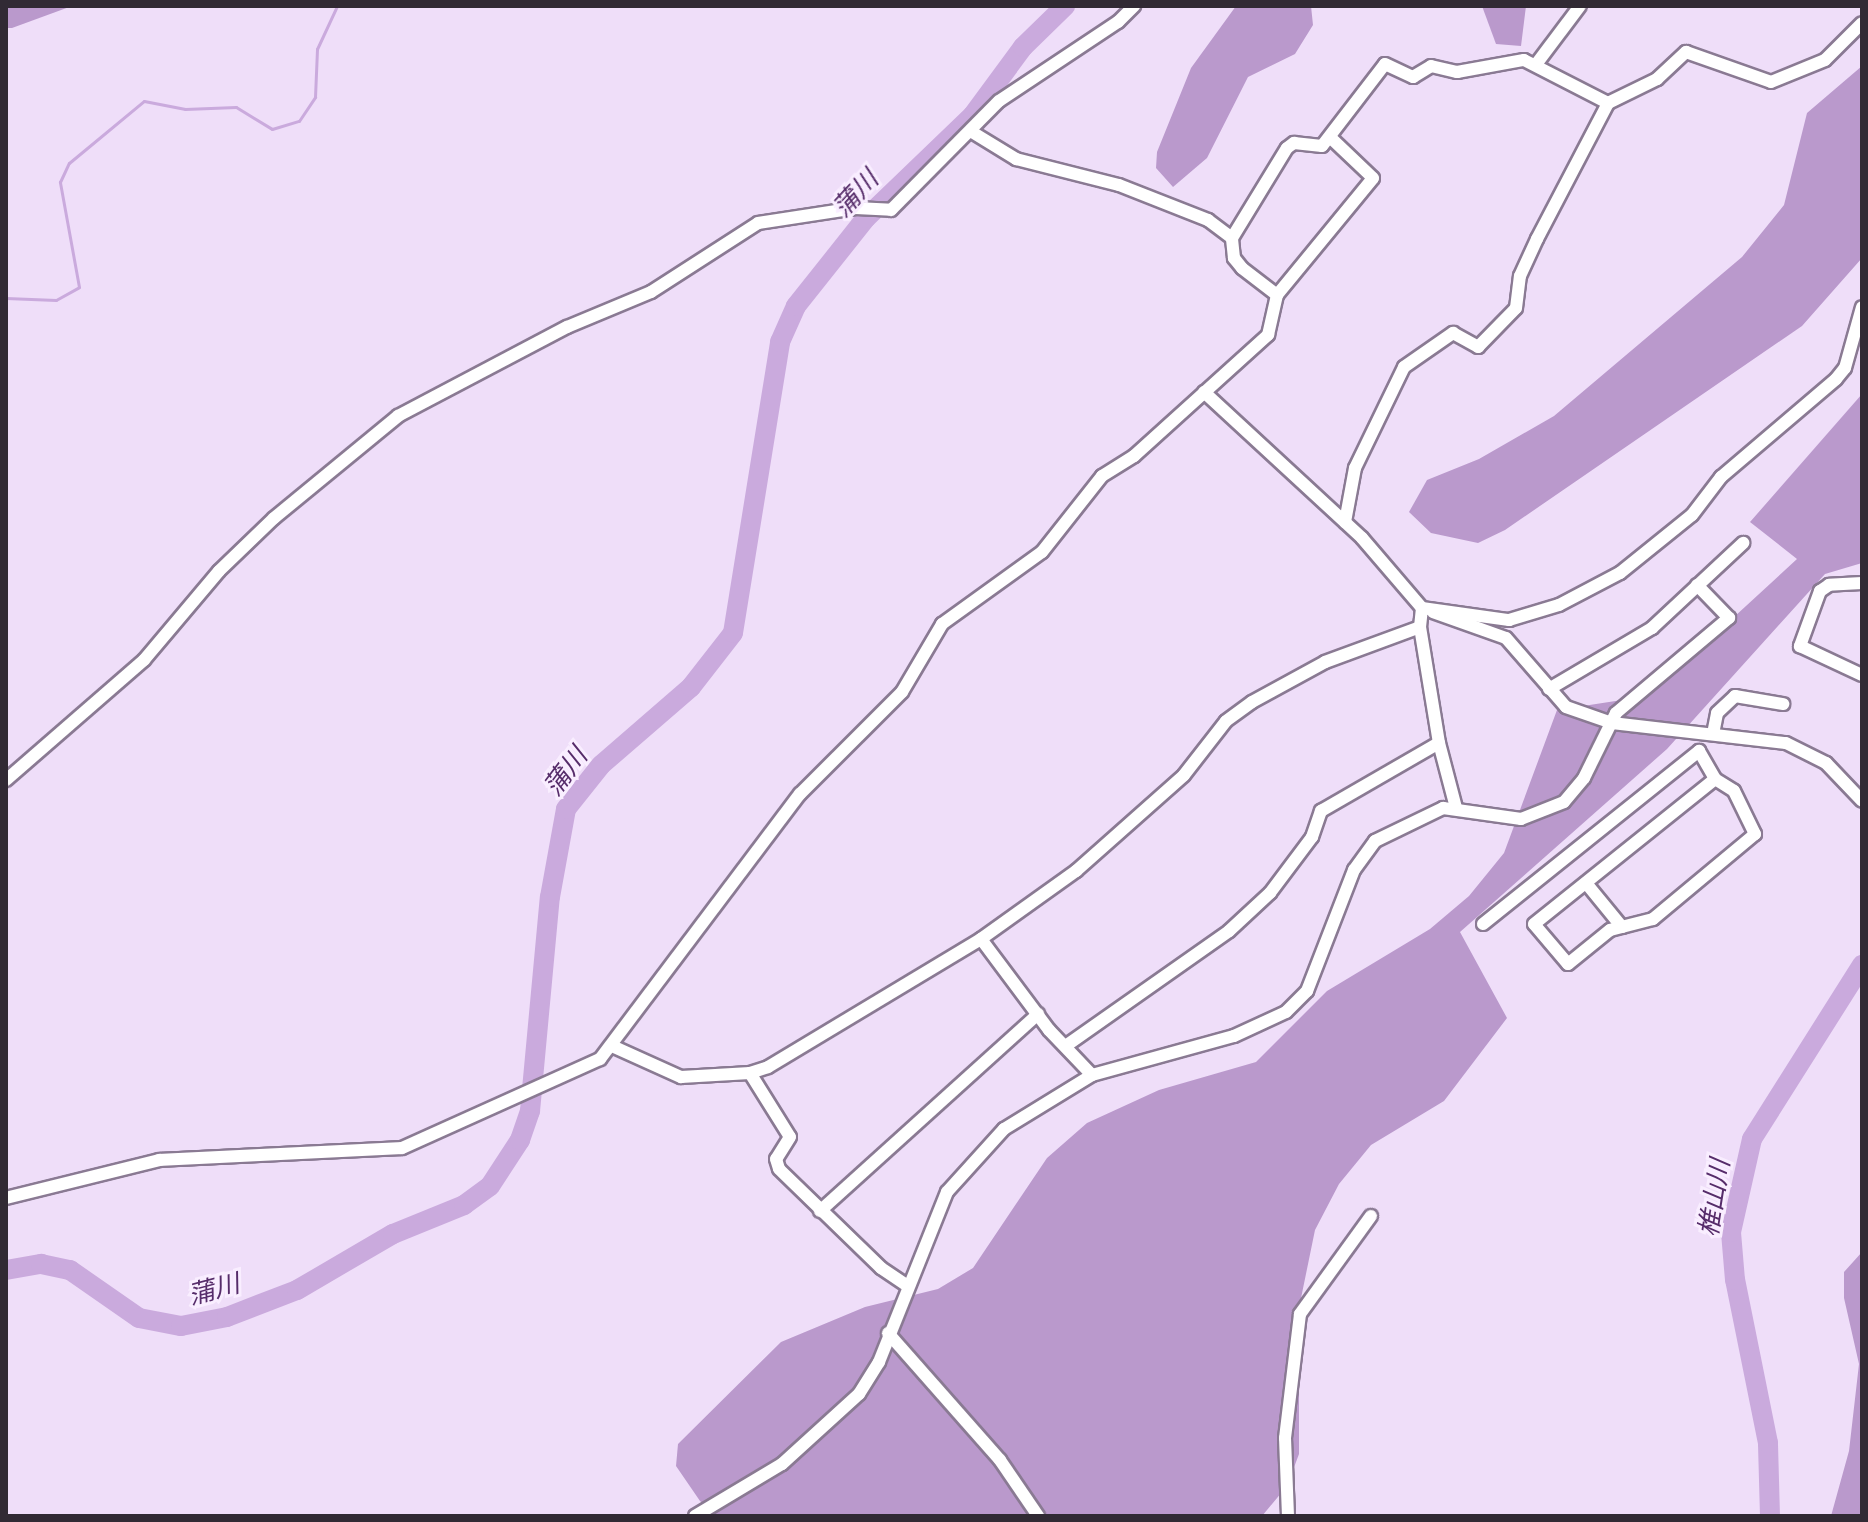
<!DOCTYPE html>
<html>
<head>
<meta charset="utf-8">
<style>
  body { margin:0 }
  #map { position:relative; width:1868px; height:1522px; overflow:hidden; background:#efdef9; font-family:"Times New Roman","Noto Sans JP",serif }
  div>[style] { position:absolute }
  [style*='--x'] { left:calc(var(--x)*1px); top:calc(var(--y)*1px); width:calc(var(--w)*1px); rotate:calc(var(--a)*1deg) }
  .forest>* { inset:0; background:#ba99cc }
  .stream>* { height:3px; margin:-1.5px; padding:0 1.5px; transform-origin:1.5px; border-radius:1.5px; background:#caaadd }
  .river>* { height:20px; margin:-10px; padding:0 10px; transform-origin:10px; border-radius:10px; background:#caaadd }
  .roads { filter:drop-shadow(2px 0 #8a7a93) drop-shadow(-2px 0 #8a7a93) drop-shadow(0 2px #8a7a93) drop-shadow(0 -2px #8a7a93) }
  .minor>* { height:12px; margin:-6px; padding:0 6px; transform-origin:6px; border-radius:6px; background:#fff }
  span { translate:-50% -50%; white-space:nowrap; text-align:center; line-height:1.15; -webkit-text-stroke:6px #f9eeff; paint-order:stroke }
  .water-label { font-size:26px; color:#562c6a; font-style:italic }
  .frame { position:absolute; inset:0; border:8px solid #312a34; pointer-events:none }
</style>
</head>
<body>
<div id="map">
  <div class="forest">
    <div style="clip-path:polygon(6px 6px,72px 6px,12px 28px,6px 28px)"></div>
    <div style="clip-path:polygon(1236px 6px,1311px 6px,1313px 25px,1295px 54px,1248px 77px,1207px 158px,1173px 187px,1156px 168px,1157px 152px,1191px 68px)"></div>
    <div style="clip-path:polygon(1482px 6px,1526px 6px,1521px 46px,1496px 44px)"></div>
    <div style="clip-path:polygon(1862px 66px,1862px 258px,1802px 326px,1505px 530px,1478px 543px,1431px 533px,1409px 512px,1427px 480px,1479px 459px,1554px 416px,1742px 257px,1784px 205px,1807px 113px)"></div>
    <div style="clip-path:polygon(1862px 394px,1862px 563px,1825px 574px,1667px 749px,1460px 932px,1507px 1018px,1444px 1101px,1371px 1145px,1339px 1184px,1315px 1230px,1299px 1308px,1299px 1454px,1287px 1486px,1262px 1516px,718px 1516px,700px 1501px,676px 1466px,678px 1444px,781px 1342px,865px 1307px,938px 1289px,973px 1268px,1047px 1158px,1087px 1123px,1159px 1090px,1256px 1062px,1327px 991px,1430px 929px,1469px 896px,1504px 853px,1557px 710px,1648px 696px,1797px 559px,1750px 522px)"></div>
    <div style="clip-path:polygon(1862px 1252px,1862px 1516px,1831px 1516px,1849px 1451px,1859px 1364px,1844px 1298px,1844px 1272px)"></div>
  </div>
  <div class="stream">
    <div style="--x:6;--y:298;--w:50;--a:2.3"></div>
    <div style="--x:56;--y:300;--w:26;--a:-29"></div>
    <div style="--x:79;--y:287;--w:107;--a:-100.3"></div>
    <div style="--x:60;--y:182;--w:21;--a:-65"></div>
    <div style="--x:69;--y:163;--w:97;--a:-39.6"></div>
    <div style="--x:144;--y:101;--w:42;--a:11"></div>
    <div style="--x:185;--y:109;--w:51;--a:-2.2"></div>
    <div style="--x:236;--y:107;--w:42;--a:31.4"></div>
    <div style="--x:272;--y:129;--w:28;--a:-17"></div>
    <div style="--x:299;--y:121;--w:29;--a:-56"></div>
    <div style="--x:315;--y:97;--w:48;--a:-87.6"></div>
    <div style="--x:317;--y:49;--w:47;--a:-65.1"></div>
  </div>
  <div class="river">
    <div style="--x:6;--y:1270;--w:36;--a:-10"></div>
    <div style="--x:41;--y:1264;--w:30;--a:12"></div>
    <div style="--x:70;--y:1270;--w:84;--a:34.8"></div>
    <div style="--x:139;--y:1318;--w:43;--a:10.8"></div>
    <div style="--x:181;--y:1326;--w:47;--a:-11.1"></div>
    <div style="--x:227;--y:1317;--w:75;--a:-21.1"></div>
    <div style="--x:297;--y:1290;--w:111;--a:-30.3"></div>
    <div style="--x:393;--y:1234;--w:77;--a:-22.2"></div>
    <div style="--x:464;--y:1205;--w:32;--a:-36"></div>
    <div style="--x:490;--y:1186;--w:55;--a:-56.9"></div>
    <div style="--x:520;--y:1140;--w:31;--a:-71"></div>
    <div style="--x:530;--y:1111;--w:215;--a:-84.7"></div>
    <div style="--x:550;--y:897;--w:89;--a:-79.7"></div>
    <div style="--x:566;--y:809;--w:56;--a:-51.5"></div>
    <div style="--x:601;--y:765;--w:119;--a:-40.9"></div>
    <div style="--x:691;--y:687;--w:68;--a:-52.1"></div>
    <div style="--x:733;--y:633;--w:295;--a:-80.8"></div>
    <div style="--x:780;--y:342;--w:39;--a:-66"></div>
    <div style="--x:796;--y:306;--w:112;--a:-51.5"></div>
    <div style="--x:866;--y:218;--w:149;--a:-43.9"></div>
    <div style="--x:973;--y:115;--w:84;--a:-53.7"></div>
    <div style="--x:1023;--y:47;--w:59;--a:-44.3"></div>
    <div style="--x:1770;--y:1516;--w:73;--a:-91.6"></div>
    <div style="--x:1768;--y:1443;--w:166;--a:-101.4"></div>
    <div style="--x:1735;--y:1280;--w:48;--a:-94.8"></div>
    <div style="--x:1731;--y:1232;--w:95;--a:-77.3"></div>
    <div style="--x:1752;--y:1139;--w:206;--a:-57.7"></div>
  </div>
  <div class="roads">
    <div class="minor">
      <div style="--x:1537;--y:63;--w:71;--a:-53"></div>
      <div style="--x:972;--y:132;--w:52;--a:31.5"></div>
      <div style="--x:1016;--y:159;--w:106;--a:14.2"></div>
      <div style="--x:1119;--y:185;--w:96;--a:21.5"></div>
      <div style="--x:1208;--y:220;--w:30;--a:37"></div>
      <div style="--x:1277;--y:295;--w:151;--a:-50.6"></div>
      <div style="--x:1373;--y:178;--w:59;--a:-136.4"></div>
      <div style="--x:1204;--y:392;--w:215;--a:42.7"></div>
      <div style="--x:1362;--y:538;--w:92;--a:49.4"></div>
      <div style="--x:1422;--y:608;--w:19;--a:96"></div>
      <div style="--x:1420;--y:627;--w:118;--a:80.7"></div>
      <div style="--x:1439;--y:743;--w:67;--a:75.3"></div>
      <div style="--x:1345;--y:522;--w:55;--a:-79.5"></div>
      <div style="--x:1355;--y:468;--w:112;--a:-64.1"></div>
      <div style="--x:1404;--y:367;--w:60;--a:-34.8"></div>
      <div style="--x:1453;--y:333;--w:29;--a:29"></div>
      <div style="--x:1478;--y:347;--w:54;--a:-45.7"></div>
      <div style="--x:1516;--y:308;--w:32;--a:-83"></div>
      <div style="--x:1520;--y:276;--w:41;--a:-65.3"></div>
      <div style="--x:1537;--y:239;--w:153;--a:-62.4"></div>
      <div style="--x:1608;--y:103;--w:55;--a:-26.1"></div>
      <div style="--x:1657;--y:79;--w:40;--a:-43"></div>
      <div style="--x:1686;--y:52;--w:90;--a:19.4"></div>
      <div style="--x:1771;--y:82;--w:58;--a:-22.2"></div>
      <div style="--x:1825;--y:60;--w:52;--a:-45"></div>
      <div style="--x:1862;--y:583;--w:33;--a:177"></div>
      <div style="--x:1829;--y:585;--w:11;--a:146"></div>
      <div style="--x:1820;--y:591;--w:59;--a:110"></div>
      <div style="--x:1800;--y:646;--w:68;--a:25.1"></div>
      <div style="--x:1422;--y:608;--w:88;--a:7.9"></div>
      <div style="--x:1509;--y:620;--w:52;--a:-16.7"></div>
      <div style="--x:1559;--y:605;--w:69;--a:-27.7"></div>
      <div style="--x:1620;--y:573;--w:92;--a:-38.9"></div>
      <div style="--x:1692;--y:515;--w:48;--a:-52.7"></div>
      <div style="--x:1721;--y:477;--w:151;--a:-40.4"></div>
      <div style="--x:1836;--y:379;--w:14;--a:-51"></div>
      <div style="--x:1845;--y:368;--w:63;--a:-74.4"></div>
      <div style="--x:1433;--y:612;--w:77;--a:19.6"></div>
      <div style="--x:1506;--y:638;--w:91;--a:49"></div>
      <div style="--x:1566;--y:707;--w:49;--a:19.2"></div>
      <div style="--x:1612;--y:723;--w:175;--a:6.6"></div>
      <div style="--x:1786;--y:743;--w:45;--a:26.6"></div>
      <div style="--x:1826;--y:763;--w:52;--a:46.5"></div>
      <div style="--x:1549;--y:689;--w:120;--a:-30.6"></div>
      <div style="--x:1652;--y:628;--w:125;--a:-43"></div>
      <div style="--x:1713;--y:734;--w:21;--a:-79"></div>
      <div style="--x:1717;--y:713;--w:25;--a:-43"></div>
      <div style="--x:1735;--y:696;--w:49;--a:9.5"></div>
      <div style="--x:6;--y:780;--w:183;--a:-41"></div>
      <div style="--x:144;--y:660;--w:116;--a:-49.9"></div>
      <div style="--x:219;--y:571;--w:76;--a:-43.9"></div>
      <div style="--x:274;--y:518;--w:161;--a:-39.4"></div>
      <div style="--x:398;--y:416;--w:191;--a:-27.8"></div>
      <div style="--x:567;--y:327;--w:91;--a:-22.6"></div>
      <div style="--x:651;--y:292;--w:127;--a:-32.8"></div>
      <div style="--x:758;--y:223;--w:99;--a:-8.7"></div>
      <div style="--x:856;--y:208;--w:35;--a:3"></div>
      <div style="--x:891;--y:210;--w:153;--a:-45.3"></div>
      <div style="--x:999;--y:101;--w:143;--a:-33.6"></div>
      <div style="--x:1118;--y:22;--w:23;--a:-45"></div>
      <div style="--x:1586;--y:883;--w:57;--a:50.7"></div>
      <div style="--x:1483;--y:924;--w:277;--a:-38.7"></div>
      <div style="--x:1699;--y:751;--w:32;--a:60"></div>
      <div style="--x:1715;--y:779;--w:22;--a:32"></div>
      <div style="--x:1734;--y:791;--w:48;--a:64"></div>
      <div style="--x:1755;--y:834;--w:133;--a:140.2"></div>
      <div style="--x:1653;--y:919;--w:44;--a:165.7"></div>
      <div style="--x:1610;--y:930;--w:54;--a:141"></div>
      <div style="--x:1568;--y:964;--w:52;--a:-130.4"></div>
      <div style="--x:1534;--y:924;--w:232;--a:-38.7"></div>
      <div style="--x:981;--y:939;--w:114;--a:53.2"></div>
      <div style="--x:1049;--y:1030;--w:62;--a:46.3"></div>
      <div style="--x:1067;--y:1045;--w:198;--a:-35.1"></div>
      <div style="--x:1229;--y:931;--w:56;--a:-42.8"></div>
      <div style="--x:1270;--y:893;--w:70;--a:-53.1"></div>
      <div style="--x:1312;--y:837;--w:28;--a:-71"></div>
      <div style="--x:1321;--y:811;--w:136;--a:-30"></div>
      <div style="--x:612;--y:1046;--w:76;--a:24.2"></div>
      <div style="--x:681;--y:1077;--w:69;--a:-3.3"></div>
      <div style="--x:750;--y:1073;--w:19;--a:-18"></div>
      <div style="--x:768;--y:1067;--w:249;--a:-31"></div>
      <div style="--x:981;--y:939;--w:117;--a:-35.6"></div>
      <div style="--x:1076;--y:871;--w:144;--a:-41.6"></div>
      <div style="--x:1184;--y:775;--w:68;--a:-52.1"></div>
      <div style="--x:1226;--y:721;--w:32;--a:-36"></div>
      <div style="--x:1252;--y:702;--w:83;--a:-28.7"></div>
      <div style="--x:1325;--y:662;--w:101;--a:-20.2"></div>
      <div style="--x:750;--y:1073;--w:75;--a:58"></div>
      <div style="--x:790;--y:1137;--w:26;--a:122"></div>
      <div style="--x:776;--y:1159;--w:10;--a:73"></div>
      <div style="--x:779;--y:1169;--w:142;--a:44.1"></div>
      <div style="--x:881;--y:1268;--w:30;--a:34"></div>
      <div style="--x:6;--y:1198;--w:158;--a:-13.9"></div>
      <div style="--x:159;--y:1160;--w:243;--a:-2.8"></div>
      <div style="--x:402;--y:1148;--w:217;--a:-24.2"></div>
      <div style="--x:600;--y:1059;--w:332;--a:-53"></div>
      <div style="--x:800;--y:794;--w:144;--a:-45"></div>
      <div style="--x:902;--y:692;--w:79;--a:-59.5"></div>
      <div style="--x:942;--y:624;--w:123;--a:-35.8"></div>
      <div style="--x:1042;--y:552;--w:97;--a:-51.7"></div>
      <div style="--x:1102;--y:476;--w:38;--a:-32"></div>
      <div style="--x:1134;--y:456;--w:181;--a:-42.1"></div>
      <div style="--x:1268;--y:335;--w:41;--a:-77.3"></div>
      <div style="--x:1277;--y:295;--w:44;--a:-142.4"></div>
      <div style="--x:1242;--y:268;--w:13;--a:-129"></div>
      <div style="--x:1234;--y:258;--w:20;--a:-96"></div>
      <div style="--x:1232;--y:238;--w:105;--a:-58.6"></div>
      <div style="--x:1287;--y:148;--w:9;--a:-36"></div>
      <div style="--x:1294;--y:143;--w:28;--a:6"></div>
      <div style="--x:1322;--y:146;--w:103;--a:-52.5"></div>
      <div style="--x:1385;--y:64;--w:31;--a:25"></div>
      <div style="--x:1413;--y:77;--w:21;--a:-31"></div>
      <div style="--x:1431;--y:66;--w:27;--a:13"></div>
      <div style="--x:1457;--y:72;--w:68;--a:-10.2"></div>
      <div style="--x:1524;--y:60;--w:94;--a:27.1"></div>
      <div style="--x:820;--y:1211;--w:294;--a:-42.1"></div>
      <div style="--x:888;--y:1333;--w:169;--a:48.6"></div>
      <div style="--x:1000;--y:1460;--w:68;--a:55.8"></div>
      <div style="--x:695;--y:1516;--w:101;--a:-30.9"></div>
      <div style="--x:782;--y:1464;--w:104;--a:-42.3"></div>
      <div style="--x:859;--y:1394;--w:38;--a:-58"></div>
      <div style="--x:879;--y:1362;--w:183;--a:-68.2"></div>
      <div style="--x:947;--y:1192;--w:85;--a:-47.9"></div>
      <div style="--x:1004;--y:1129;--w:103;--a:-31.5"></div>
      <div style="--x:1092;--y:1075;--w:147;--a:-15.4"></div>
      <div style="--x:1234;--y:1036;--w:57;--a:-24.8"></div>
      <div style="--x:1286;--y:1012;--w:30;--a:-45"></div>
      <div style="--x:1307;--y:991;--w:130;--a:-68.8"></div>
      <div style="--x:1354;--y:870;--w:36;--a:-54"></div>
      <div style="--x:1375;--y:841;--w:76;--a:-25.9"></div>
      <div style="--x:1443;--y:808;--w:79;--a:8"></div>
      <div style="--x:1521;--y:819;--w:46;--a:-21.6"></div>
      <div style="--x:1564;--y:802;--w:31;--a:-50"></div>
      <div style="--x:1584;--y:778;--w:72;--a:-63.8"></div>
      <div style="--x:1616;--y:713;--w:148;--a:-40.1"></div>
      <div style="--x:1729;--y:618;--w:46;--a:-134.1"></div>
      <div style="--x:1288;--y:1516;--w:78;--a:-92.2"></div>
      <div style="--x:1285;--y:1438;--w:125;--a:-83.1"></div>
      <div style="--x:1300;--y:1314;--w:121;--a:-54.1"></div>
    </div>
  </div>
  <div class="water-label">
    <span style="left:856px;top:194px;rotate:-47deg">蒲川</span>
    <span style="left:566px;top:772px;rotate:-53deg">蒲川</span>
    <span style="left:1715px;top:1198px;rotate:-81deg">椎山川</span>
    <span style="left:214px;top:1290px;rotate:-15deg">蒲川</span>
  </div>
  <div class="frame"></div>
</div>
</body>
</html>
